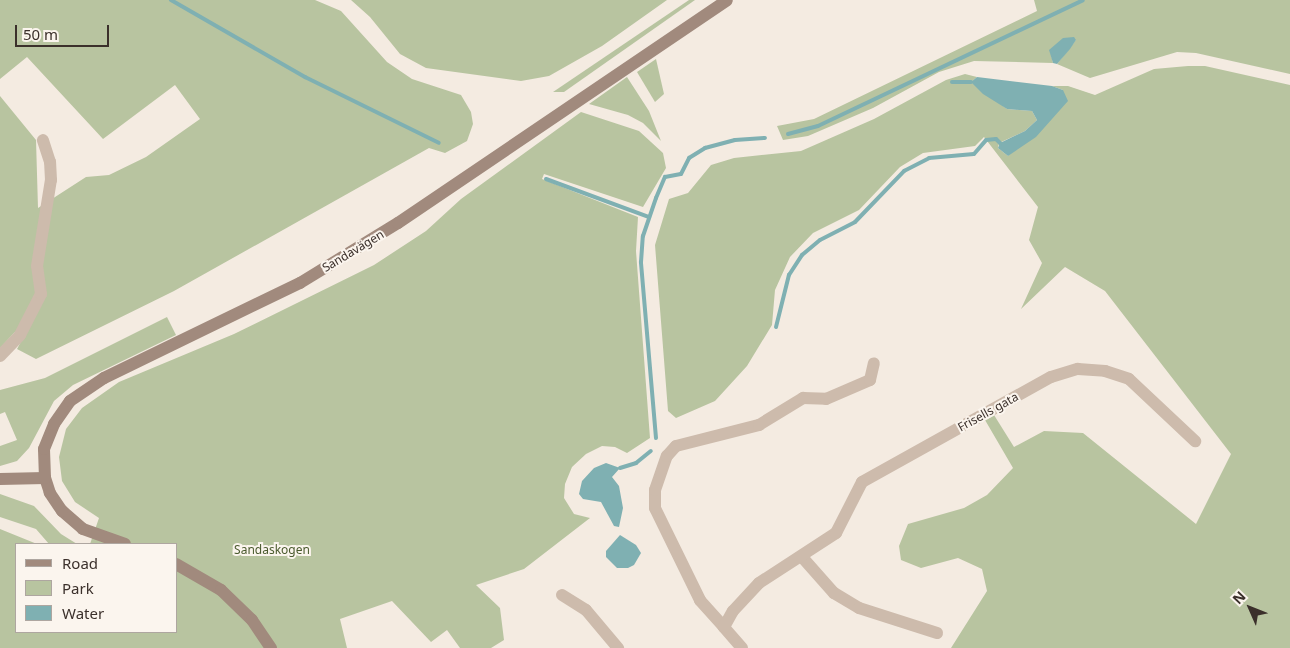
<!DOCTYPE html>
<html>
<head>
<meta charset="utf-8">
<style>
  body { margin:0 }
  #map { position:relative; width:1290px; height:648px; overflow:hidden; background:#f4ebe1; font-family:"Noto Sans",sans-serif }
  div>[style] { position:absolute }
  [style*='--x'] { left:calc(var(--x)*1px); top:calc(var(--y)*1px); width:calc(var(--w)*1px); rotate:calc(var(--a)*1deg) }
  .green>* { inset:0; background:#b8c4a0 }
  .water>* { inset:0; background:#7fb0b2 }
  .stream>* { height:4px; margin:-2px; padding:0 2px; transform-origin:2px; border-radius:2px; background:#7fb0b2 }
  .street>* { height:12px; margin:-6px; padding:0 6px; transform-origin:6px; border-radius:6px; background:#cdbbac }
  .secondary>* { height:12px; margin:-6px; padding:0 6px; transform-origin:6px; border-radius:6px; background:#a18a7d }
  span { translate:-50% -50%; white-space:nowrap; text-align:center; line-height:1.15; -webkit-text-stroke:4px #fbf5ee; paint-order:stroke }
  .street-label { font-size:12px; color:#3b302b }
  .park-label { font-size:12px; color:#4a5a2e }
  .legend { position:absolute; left:15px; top:543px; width:162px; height:90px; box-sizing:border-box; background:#fbf5ee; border:1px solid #aea6a0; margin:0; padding:6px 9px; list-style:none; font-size:15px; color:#3b302b }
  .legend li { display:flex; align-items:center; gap:10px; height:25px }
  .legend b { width:25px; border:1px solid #aea6a0 }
  .north { position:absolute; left:1225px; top:583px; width:50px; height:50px; -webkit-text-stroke:4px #fbf5ee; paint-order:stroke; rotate:314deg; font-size:14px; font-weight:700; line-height:20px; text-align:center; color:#3b302b }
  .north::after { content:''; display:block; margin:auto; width:18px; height:22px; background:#3b302b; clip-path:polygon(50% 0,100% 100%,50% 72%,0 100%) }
  .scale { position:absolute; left:15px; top:25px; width:94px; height:22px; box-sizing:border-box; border:2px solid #3b302b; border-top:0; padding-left:6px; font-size:15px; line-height:18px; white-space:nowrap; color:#3b302b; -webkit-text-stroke:4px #fbf5ee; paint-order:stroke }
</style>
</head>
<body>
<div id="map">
  <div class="green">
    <div style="clip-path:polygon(0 0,315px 0,341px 11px,387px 62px,412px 79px,461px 95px,471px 112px,473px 124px,467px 141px,445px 153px,429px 148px,174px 291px,36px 359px,17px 349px,42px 303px,0 348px,0 96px,36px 140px,38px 208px,86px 177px,109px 175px,146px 157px,200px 119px,175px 85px,103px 139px,27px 57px,0 79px)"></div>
    <div style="clip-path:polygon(351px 0,667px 0,602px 46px,549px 76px,521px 81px,426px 68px,400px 54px,370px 17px)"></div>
    <div style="clip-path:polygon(689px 0,695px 0,564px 92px,553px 92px)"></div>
    <div style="clip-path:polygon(1034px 0,1290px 0,1290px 74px,1196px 53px,1177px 52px,1090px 78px,1057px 64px,1076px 40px,1050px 50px,1053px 63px,974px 61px,939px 72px,873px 108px,808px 136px,783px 140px,777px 126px,814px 119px,1037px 11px)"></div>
    <div style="clip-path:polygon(656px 59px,664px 94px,655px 102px,637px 72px)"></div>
    <div style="clip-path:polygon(1188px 66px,1205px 66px,1290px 85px,1290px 648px,951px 648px,987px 591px,982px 569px,958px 558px,921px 568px,901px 560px,899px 546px,908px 524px,964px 508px,987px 495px,1013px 468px,985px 420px,994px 415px,1014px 447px,1044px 431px,1083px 433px,1196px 524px,1231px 454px,1105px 291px,1065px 267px,1021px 309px,1042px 263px,1029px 240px,1038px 207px,984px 137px,975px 146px,923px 153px,900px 167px,859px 210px,813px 233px,790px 257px,775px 290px,772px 325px,747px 366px,715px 401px,676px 418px,668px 411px,655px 245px,669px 199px,688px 193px,711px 165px,734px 158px,801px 151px,874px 119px,946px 80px,965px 74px,977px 77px,971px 82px,1007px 109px,1032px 111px,1037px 120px,1025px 131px,999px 143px,998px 148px,1008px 156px,1063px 90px,1052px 86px,1068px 86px,1095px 95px,1154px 69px)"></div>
    <div style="clip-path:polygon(627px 77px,649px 111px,661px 141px,643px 123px,628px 115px,589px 104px)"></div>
    <div style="clip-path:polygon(581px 112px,639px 131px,663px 153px,666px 168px,643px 207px,544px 174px,542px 179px,638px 217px,636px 251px,650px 438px,627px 453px,615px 447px,602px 446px,586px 454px,572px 467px,565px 484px,564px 498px,574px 514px,590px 518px,524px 569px,476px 585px,500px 608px,504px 640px,491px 648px,460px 648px,447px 630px,431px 642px,392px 601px,340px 619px,347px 648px,0 648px,0 529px,37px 544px,16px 544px,16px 632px,176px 632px,176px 544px,90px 544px,99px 518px,75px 502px,62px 481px,59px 457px,66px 429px,82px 408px,119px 382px,234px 334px,374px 265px,426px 231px,461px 199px)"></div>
    <div style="clip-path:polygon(167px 317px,176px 335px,73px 385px,54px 401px,29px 448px,17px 461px,0 466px,0 446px,17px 440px,5px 412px,0 414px,0 390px,45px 378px)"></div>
    <div style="clip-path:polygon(0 494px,34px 506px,61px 534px,77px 544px,49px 544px,36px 529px,0 517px)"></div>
  </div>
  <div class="water">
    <div style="clip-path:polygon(1074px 37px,1076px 40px,1070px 49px,1057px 64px,1053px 63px,1049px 50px,1063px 38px)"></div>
    <div style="clip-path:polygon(977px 77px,1052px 86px,1063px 90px,1068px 101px,1036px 137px,1008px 156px,998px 148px,1000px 143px,1025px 131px,1037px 120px,1032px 111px,1007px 109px,983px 94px,971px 82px)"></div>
    <div style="clip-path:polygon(606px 463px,620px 468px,612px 477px,619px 486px,623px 508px,619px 527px,614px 526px,601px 502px,583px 499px,579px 494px,582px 481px,594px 468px)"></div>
    <div style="clip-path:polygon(620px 535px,636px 545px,641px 553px,634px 565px,628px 568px,617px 568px,606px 557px,606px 551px)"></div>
  </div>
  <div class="stream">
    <div style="--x:171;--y:0;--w:155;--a:29.9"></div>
    <div style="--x:305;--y:77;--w:149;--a:26.2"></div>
    <div style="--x:952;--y:82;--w:19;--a:0"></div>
    <div style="--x:788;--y:134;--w:31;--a:-15"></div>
    <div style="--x:818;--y:126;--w:293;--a:-25.4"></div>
    <div style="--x:546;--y:179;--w:110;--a:20.3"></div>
    <div style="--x:776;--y:327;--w:54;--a:-76"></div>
    <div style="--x:789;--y:275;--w:24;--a:-57"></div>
    <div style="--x:802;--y:255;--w:23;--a:-40"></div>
    <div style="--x:820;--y:240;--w:39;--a:-27"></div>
    <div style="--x:855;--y:222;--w:71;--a:-46.1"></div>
    <div style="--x:904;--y:171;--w:28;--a:-27"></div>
    <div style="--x:929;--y:158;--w:45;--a:-5.1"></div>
    <div style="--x:974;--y:154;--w:18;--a:-49"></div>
    <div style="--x:986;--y:140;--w:10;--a:-6"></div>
    <div style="--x:996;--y:139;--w:6;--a:45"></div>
    <div style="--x:656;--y:438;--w:177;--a:-94.9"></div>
    <div style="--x:641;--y:262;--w:26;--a:-86"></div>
    <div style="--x:643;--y:236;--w:40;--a:-71.1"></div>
    <div style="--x:656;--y:198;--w:23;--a:-67"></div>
    <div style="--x:665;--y:177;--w:16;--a:-11"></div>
    <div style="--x:681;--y:174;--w:18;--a:-63"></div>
    <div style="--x:689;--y:158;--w:19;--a:-32"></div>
    <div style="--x:705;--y:148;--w:31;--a:-15"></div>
    <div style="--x:735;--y:140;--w:30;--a:-4"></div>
    <div style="--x:620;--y:468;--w:17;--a:-17"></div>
    <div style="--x:636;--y:463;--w:19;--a:-39"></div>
  </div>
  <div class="street">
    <div style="--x:0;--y:356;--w:29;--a:-46"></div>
    <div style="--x:20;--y:335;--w:46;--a:-62.9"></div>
    <div style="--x:41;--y:294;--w:28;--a:-98"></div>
    <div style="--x:37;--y:266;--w:87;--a:-80.8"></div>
    <div style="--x:51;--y:180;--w:18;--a:-93"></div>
    <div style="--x:50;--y:162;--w:23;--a:-108"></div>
    <div style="--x:802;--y:557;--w:48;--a:48.4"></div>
    <div style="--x:834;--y:593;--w:29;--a:31"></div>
    <div style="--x:859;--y:608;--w:82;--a:17.8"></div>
    <div style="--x:562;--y:595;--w:28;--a:32"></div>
    <div style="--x:586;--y:610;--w:50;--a:49.9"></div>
    <div style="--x:724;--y:627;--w:36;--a:-132"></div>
    <div style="--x:700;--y:600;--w:102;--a:-116.1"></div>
    <div style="--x:655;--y:508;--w:18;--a:-90"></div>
    <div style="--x:655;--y:490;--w:36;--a:-71"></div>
    <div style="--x:667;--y:456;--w:13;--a:-48"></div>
    <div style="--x:676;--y:446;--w:86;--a:-14.2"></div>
    <div style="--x:759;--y:425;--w:52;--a:-31.5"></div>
    <div style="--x:803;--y:398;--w:23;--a:2"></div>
    <div style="--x:826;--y:399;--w:48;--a:-23.4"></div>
    <div style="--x:870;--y:380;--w:17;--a:-77"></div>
    <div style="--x:742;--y:648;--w:28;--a:-131"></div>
    <div style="--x:724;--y:627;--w:18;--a:-61"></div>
    <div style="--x:733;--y:611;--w:38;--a:-47"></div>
    <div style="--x:759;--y:583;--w:92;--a:-33"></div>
    <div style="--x:836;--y:533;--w:57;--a:-63"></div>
    <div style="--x:862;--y:482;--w:216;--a:-29.1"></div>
    <div style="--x:1051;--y:377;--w:28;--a:-17"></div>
    <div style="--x:1078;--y:369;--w:27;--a:4"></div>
    <div style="--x:1105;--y:371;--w:25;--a:18"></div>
    <div style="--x:1129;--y:379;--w:91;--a:43.2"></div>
  </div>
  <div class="secondary">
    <div style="--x:0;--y:479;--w:45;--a:-1.3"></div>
    <div style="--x:125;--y:544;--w:45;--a:-160.3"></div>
    <div style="--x:83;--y:529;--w:28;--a:-139"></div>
    <div style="--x:62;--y:511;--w:22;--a:-124"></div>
    <div style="--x:50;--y:493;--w:16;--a:-108"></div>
    <div style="--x:45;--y:478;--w:29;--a:-92"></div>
    <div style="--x:44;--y:449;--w:27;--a:-68"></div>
    <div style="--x:54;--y:424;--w:28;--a:-55"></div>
    <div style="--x:70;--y:401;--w:41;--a:-34.1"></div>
    <div style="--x:104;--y:378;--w:218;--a:-25.9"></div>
    <div style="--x:300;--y:283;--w:115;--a:-31.5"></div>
    <div style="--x:398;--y:223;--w:397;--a:-34.1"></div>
    <div style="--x:176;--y:564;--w:52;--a:30"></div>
    <div style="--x:221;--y:590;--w:43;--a:44.1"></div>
    <div style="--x:252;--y:620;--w:34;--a:56"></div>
  </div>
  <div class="street-label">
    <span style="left:353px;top:251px;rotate:-31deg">Sandavägen</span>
    <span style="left:988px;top:412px;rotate:-29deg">Frisells gata</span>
  </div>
  <div class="park-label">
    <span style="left:272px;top:550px">Sandaskogen</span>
  </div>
  <ul class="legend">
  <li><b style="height:6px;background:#a18a7d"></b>Road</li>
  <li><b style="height:14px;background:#b8c4a0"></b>Park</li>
  <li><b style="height:14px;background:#7fb0b2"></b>Water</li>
  </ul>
  <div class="north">N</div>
  <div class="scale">50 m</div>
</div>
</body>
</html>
